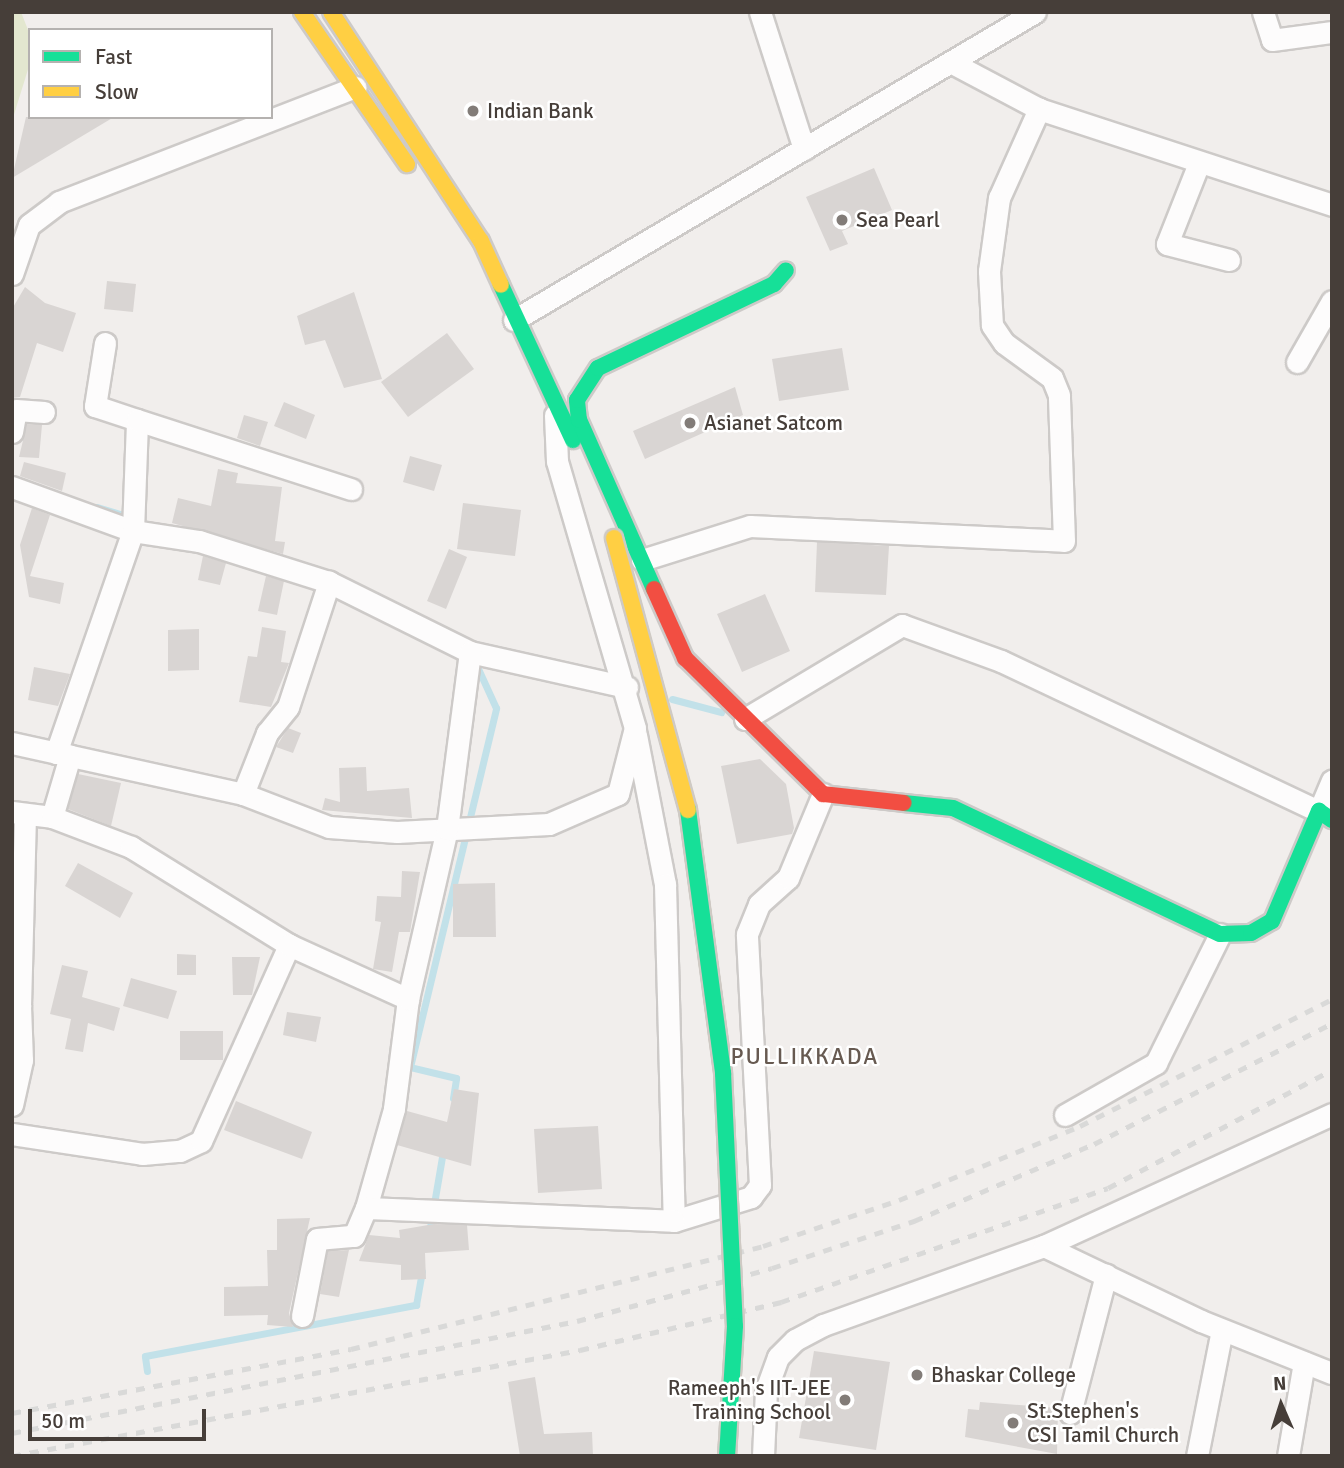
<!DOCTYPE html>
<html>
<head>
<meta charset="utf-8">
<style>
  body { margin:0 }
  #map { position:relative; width:1344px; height:1468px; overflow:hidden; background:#f1eeec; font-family:Signika,sans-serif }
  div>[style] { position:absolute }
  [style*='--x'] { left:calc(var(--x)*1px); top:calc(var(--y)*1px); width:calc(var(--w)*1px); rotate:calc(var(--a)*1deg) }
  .green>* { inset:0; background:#e3e7cf }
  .stream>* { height:7px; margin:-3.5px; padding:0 3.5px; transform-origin:3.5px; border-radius:3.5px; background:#c2e1e9 }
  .building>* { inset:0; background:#d9d5d3 }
  .roads { filter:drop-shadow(2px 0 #cdcac8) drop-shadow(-2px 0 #cdcac8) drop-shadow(0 2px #cdcac8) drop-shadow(0 -2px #cdcac8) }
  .street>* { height:21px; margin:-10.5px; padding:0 10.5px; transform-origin:10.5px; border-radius:10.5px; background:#fdfcfc }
  .fast>* { height:16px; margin:-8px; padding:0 8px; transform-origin:8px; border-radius:8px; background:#16e098 }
  .slow>* { height:16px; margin:-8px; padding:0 8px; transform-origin:8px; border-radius:8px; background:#ffcf43 }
  .jam>* { height:16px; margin:-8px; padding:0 8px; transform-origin:8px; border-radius:8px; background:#f24e42 }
  .rail>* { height:5px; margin-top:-2.5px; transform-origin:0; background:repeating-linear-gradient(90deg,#d9d9d8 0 9px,transparent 0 18px) }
  .bridges { filter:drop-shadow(2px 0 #cfcac4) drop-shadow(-2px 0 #cfcac4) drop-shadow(0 2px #cfcac4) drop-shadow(0 -2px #cfcac4) }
  .fast-bridge>* { height:16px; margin:-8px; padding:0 8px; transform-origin:8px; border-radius:8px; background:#16e098 }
  .slow-bridge>* { height:16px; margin:-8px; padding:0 8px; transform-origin:8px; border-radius:8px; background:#ffcf43 }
  .dots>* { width:19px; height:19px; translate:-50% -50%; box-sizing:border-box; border:4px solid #fff; border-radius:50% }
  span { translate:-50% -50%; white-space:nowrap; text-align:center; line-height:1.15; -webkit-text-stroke:5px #fff; paint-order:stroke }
  .poi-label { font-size:21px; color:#463e39 }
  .left { translate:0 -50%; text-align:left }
  .right { translate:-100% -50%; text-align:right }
  .neighbourhood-label { font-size:23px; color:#675a51; letter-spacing:2px }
  .frame { position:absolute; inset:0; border:14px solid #463e39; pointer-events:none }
  .legend { position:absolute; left:28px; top:28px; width:245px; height:91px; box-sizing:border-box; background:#fff; border:2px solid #b5b2b0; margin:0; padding:9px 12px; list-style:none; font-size:21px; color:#463e39 }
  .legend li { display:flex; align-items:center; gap:14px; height:35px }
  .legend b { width:35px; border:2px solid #b5b2b0 }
  .north { position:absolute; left:1246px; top:1370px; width:70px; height:70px; -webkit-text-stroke:5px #fff; paint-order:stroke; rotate:357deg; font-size:19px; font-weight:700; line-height:28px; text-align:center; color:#463e39 }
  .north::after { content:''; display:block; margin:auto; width:24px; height:32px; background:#463e39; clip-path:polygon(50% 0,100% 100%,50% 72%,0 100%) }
  .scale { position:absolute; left:28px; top:1409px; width:178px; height:32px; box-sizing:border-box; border:4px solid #463e39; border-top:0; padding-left:9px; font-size:21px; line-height:24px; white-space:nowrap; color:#463e39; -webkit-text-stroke:5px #fff; paint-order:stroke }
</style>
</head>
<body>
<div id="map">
  <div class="green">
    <div style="clip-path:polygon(12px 12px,21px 12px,30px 35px,30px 63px,12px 121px)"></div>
  </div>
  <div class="stream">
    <div style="--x:97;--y:507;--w:37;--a:17"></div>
    <div style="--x:672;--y:699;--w:51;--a:14.9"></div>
    <div style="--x:453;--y:1098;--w:20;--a:-81"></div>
    <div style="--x:456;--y:1078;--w:47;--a:-166.6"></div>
    <div style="--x:410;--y:1067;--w:369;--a:-76.5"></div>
    <div style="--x:496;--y:708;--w:51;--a:-114.5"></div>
    <div style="--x:429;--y:1233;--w:83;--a:-80.3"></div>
    <div style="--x:147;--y:1371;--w:15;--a:-98"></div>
    <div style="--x:145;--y:1356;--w:276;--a:-10.7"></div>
    <div style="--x:416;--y:1305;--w:34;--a:-80"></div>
  </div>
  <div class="building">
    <div style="clip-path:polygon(26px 117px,114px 117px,12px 178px)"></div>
    <div style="clip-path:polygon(874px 168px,892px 210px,842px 231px,848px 244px,830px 251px,806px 197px)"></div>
    <div style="clip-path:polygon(107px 281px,136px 284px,133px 312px,104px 309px)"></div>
    <div style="clip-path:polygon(25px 287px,45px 303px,76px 313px,63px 352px,37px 343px,20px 397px,12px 398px,12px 309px)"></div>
    <div style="clip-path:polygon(354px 292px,382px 379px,344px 388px,325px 340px,305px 345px,297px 316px)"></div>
    <div style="clip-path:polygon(447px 333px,474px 369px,408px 417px,381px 382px)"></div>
    <div style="clip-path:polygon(842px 348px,849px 390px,779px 401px,772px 359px)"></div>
    <div style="clip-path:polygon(735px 387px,743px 415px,645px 459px,633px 431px)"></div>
    <div style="clip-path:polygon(284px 402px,315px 415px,306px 439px,274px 426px)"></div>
    <div style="clip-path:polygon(244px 415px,268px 422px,260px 446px,237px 438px)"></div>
    <div style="clip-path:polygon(27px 424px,42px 425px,39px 458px,19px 457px)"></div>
    <div style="clip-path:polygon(410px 456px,442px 465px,434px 491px,403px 482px)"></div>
    <div style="clip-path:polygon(24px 462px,66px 473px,62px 491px,20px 476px)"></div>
    <div style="clip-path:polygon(218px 469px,238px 473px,236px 483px,282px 487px,275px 541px,285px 542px,283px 554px,172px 523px,178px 498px,211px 506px)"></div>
    <div style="clip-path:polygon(463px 503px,521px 510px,515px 556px,457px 549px)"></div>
    <div style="clip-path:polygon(32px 508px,50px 515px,30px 576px,64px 583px,60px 604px,29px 597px,20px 545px)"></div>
    <div style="clip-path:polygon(817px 542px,889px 546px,886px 595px,815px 592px)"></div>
    <div style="clip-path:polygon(449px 549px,467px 557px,446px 609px,427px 601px)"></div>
    <div style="clip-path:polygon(203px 556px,226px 563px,220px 585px,198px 580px)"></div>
    <div style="clip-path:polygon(266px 576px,284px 581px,277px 615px,258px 611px)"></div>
    <div style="clip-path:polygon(765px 594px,790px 651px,742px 672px,717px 614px)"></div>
    <div style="clip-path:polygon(262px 627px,286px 631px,281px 662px,289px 663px,271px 707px,239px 702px,248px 656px,257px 657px)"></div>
    <div style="clip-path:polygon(199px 629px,199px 670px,168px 671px,168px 630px)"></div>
    <div style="clip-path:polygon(34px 667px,70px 674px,58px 706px,28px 700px)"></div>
    <div style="clip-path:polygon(288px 728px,301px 733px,293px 753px,276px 747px)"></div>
    <div style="clip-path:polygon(760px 759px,786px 784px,794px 828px,792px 834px,737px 844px,721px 766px)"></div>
    <div style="clip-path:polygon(366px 767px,367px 791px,409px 788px,412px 818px,322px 810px,325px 798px,340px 802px,339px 768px)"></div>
    <div style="clip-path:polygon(78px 774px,121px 783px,111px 826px,68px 809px)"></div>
    <div style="clip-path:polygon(78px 863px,133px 893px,120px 918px,65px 886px)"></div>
    <div style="clip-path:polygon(402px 871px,420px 872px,410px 932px,399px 932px,400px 926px,392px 972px,373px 969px,381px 922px,375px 921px,377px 896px,401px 897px)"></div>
    <div style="clip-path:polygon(495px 883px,496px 937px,453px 937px,453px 884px)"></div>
    <div style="clip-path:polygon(177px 954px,196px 955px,196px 975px,177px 975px)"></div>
    <div style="clip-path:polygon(232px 957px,260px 957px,252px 995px,233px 995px)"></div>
    <div style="clip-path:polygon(62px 965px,88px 971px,82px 997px,120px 1008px,114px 1031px,88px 1023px,83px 1052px,65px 1049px,71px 1019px,50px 1014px)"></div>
    <div style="clip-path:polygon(131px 978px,177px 991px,168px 1019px,123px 1006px)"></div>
    <div style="clip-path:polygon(287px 1012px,321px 1017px,316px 1042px,283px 1035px)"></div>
    <div style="clip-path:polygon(180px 1031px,223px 1031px,223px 1060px,180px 1060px)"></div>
    <div style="clip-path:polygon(454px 1089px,479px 1093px,471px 1166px,397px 1145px,407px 1111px,447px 1122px)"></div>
    <div style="clip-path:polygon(236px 1101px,312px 1132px,302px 1159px,224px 1130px)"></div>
    <div style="clip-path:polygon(598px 1126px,602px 1189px,538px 1193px,534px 1129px)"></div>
    <div style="clip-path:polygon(310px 1218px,289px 1313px,293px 1327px,267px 1325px,268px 1315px,224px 1316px,224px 1287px,268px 1286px,267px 1250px,277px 1250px,277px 1219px)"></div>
    <div style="clip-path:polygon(434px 1224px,467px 1225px,469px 1250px,425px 1253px,426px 1279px,401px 1280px,401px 1265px,359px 1261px,369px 1235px,400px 1238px,399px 1230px)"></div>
    <div style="clip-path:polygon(349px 1250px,339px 1297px,320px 1294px,328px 1251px)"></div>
    <div style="clip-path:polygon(814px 1351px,890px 1362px,876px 1450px,799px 1438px)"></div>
    <div style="clip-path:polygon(535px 1377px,544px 1434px,592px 1432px,593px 1456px,520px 1456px,508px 1382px)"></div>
    <div style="clip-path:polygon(980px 1402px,1058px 1408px,1057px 1454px,965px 1437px,968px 1409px,979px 1410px)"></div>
  </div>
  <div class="roads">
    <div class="street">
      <div style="--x:760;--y:12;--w:144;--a:72.2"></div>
      <div style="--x:1263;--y:12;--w:29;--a:72"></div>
      <div style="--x:1272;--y:40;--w:61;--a:-7.6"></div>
      <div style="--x:954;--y:64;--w:96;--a:27.9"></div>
      <div style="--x:1039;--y:109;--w:308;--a:18.1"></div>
      <div style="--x:1199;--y:163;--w:87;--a:111.6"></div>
      <div style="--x:1167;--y:244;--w:64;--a:14.5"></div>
      <div style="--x:12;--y:274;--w:52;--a:-70.9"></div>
      <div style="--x:29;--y:225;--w:38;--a:-37"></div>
      <div style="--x:59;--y:202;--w:318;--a:-21.2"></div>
      <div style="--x:514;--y:320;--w:605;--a:-30.59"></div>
      <div style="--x:105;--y:343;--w:64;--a:99"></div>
      <div style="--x:95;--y:406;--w:44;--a:18.4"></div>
      <div style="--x:1297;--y:362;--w:70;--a:-60.2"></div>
      <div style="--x:12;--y:432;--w:22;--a:-80"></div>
      <div style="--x:16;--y:410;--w:28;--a:4"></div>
      <div style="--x:12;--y:487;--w:129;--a:20"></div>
      <div style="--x:133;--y:531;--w:67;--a:8.6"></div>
      <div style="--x:199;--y:541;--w:136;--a:17.5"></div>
      <div style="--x:329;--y:582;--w:157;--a:26.4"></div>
      <div style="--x:470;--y:652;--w:161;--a:12.6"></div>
      <div style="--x:642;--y:560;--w:113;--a:-17.5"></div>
      <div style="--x:750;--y:526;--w:314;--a:2.7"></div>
      <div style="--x:1064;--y:541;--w:146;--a:-92"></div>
      <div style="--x:1059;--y:395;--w:18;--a:-112"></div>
      <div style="--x:1052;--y:378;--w:59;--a:-143.9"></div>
      <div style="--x:1004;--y:343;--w:22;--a:-124"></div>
      <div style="--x:992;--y:325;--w:54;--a:-93.2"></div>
      <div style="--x:989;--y:271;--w:74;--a:-82.2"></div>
      <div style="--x:999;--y:198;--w:98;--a:-65.8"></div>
      <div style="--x:745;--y:719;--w:183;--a:-30.9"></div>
      <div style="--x:902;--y:625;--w:105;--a:20"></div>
      <div style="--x:1001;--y:661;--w:352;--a:25.3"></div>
      <div style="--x:1319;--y:811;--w:33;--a:-67"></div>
      <div style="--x:636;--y:735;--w:152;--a:79"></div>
      <div style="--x:665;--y:884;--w:337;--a:88.5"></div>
      <div style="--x:674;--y:1221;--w:81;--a:-17.3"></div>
      <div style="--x:751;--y:1197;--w:15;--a:-53"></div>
      <div style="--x:760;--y:1185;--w:251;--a:-93"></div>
      <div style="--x:747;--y:934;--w:32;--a:-68"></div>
      <div style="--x:759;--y:904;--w:39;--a:-42"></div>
      <div style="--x:788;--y:878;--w:91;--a:-67.4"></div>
      <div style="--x:12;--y:743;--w:237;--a:12.4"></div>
      <div style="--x:243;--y:794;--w:92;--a:21"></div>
      <div style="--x:329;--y:827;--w:68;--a:4.2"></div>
      <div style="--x:397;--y:832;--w:152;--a:-3"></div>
      <div style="--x:549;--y:824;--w:75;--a:-23.5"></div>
      <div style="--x:618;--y:794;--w:68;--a:-75.6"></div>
      <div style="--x:635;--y:728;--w:278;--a:-106.3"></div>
      <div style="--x:557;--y:461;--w:46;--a:-92.5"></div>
      <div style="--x:56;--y:753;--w:235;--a:-70.9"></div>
      <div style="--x:133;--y:531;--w:111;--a:-87.9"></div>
      <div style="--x:137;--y:420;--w:225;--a:17.9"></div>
      <div style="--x:243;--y:794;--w:66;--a:-68.5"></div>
      <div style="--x:267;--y:733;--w:33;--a:-51"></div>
      <div style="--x:288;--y:707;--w:132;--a:-71.8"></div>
      <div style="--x:12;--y:812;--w:40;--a:7.1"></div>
      <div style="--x:52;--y:817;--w:85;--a:20.8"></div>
      <div style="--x:131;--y:847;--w:186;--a:31.8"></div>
      <div style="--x:52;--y:817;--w:64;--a:-73.6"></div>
      <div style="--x:408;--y:999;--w:111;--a:97.3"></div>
      <div style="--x:394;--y:1109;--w:103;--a:105.8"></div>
      <div style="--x:366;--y:1208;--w:308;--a:2.4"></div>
      <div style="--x:12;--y:1003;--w:9;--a:21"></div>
      <div style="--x:20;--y:1006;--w:54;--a:87.9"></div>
      <div style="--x:22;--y:1060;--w:46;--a:102.5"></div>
      <div style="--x:20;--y:1006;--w:191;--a:-88.5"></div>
      <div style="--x:1065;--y:1115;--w:105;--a:-29.7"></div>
      <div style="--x:1156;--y:1063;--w:144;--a:-63.6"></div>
      <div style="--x:12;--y:1134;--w:132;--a:8.7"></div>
      <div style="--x:142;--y:1154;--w:38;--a:-5"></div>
      <div style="--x:180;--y:1151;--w:23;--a:-25"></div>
      <div style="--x:201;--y:1141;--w:215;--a:-65.8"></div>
      <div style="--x:289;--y:945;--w:131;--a:24.4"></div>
      <div style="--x:408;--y:999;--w:174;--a:-77.1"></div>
      <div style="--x:447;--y:829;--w:178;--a:-82.6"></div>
      <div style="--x:1044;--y:1246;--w:174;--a:25.5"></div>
      <div style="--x:1201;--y:1321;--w:141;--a:21.7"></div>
      <div style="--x:302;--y:1316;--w:78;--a:-79"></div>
      <div style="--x:317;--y:1239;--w:37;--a:-5"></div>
      <div style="--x:354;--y:1236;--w:30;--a:-67"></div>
      <div style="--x:1070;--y:1413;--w:143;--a:-75.4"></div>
      <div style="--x:763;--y:1456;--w:66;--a:-87.4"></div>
      <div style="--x:766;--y:1390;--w:35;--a:-70"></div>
      <div style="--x:778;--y:1357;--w:24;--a:-45"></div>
      <div style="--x:795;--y:1340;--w:32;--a:-28"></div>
      <div style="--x:823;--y:1325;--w:235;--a:-19.7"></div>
      <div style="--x:1044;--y:1246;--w:317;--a:-24.6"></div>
      <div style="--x:1197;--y:1456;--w:128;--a:-78.8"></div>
      <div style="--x:1288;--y:1456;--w:95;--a:-80.3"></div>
    </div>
    <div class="fast">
      <div style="--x:501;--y:285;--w:171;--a:65.1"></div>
      <div style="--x:654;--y:589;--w:185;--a:-113.9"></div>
      <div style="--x:579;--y:420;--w:20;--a:-96"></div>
      <div style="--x:577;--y:400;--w:38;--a:-57"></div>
      <div style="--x:598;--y:368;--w:195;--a:-25.5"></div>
      <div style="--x:774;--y:284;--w:18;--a:-49"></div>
      <div style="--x:904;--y:803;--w:49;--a:5.8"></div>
      <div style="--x:953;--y:808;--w:295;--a:25.3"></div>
      <div style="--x:1220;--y:934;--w:31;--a:-2"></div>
      <div style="--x:1251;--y:933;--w:24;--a:-30"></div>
      <div style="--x:1272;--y:921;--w:120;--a:-66.9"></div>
      <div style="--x:1319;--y:811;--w:16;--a:35"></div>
    </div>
    <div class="slow">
      <div style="--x:302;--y:12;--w:185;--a:55.4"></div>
      <div style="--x:331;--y:12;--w:274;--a:56.8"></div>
      <div style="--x:481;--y:241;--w:48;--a:65.6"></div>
    </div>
    <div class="jam">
      <div style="--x:654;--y:589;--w:76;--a:65.8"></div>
      <div style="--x:685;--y:658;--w:194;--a:44.6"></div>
      <div style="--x:823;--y:794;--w:81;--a:6.3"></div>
    </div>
  </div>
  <div class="rail">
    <div style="--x:12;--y:1413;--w:345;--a:-10.7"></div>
    <div style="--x:351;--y:1349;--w:425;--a:-14"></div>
    <div style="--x:763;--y:1246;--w:144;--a:-18.7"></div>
    <div style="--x:899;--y:1200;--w:196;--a:-22.2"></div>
    <div style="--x:1080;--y:1126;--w:282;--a:-26.7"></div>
    <div style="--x:12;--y:1433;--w:576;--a:-11.21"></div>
    <div style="--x:577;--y:1321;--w:202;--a:-15.2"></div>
    <div style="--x:772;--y:1268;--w:150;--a:-18.3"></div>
    <div style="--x:914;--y:1221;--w:196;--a:-23.2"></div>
    <div style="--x:1094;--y:1144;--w:267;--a:-26.9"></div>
    <div style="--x:12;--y:1456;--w:578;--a:-10.57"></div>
    <div style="--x:580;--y:1350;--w:207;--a:-13.4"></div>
    <div style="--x:781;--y:1302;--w:346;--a:-19.2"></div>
    <div style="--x:1108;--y:1188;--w:253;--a:-27.8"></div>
  </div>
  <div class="bridges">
    <div class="fast-bridge">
      <div style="--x:688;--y:810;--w:265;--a:82.4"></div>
      <div style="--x:723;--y:1073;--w:253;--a:87.3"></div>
      <div style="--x:735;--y:1326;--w:130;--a:93.5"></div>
    </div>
    <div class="slow-bridge">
      <div style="--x:614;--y:538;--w:282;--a:74.8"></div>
    </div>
  </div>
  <div class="dots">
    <div style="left:473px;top:111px;background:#827c78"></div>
    <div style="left:842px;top:220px;background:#827c78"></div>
    <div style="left:690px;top:423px;background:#827c78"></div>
    <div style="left:917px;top:1375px;background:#827c78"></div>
    <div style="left:845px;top:1400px;background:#827c78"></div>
    <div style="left:1013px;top:1423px;background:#827c78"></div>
  </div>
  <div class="poi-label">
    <span class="left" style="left:487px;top:111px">Indian Bank</span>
    <span class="left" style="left:856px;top:220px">Sea Pearl</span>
    <span class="left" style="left:704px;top:423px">Asianet Satcom</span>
    <span class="left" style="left:931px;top:1375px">Bhaskar College</span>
    <span class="right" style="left:831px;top:1400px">Rameeph's IIT-JEE<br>Training School</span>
    <span class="left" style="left:1027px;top:1423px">St.Stephen's<br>CSI Tamil Church</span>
  </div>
  <div class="neighbourhood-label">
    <span style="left:805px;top:1057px">PULLIKKADA</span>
  </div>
  <div class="frame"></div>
  <ul class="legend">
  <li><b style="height:9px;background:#16e098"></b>Fast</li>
  <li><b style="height:9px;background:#ffcf43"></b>Slow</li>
  </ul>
  <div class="north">N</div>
  <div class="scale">50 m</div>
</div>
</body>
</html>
